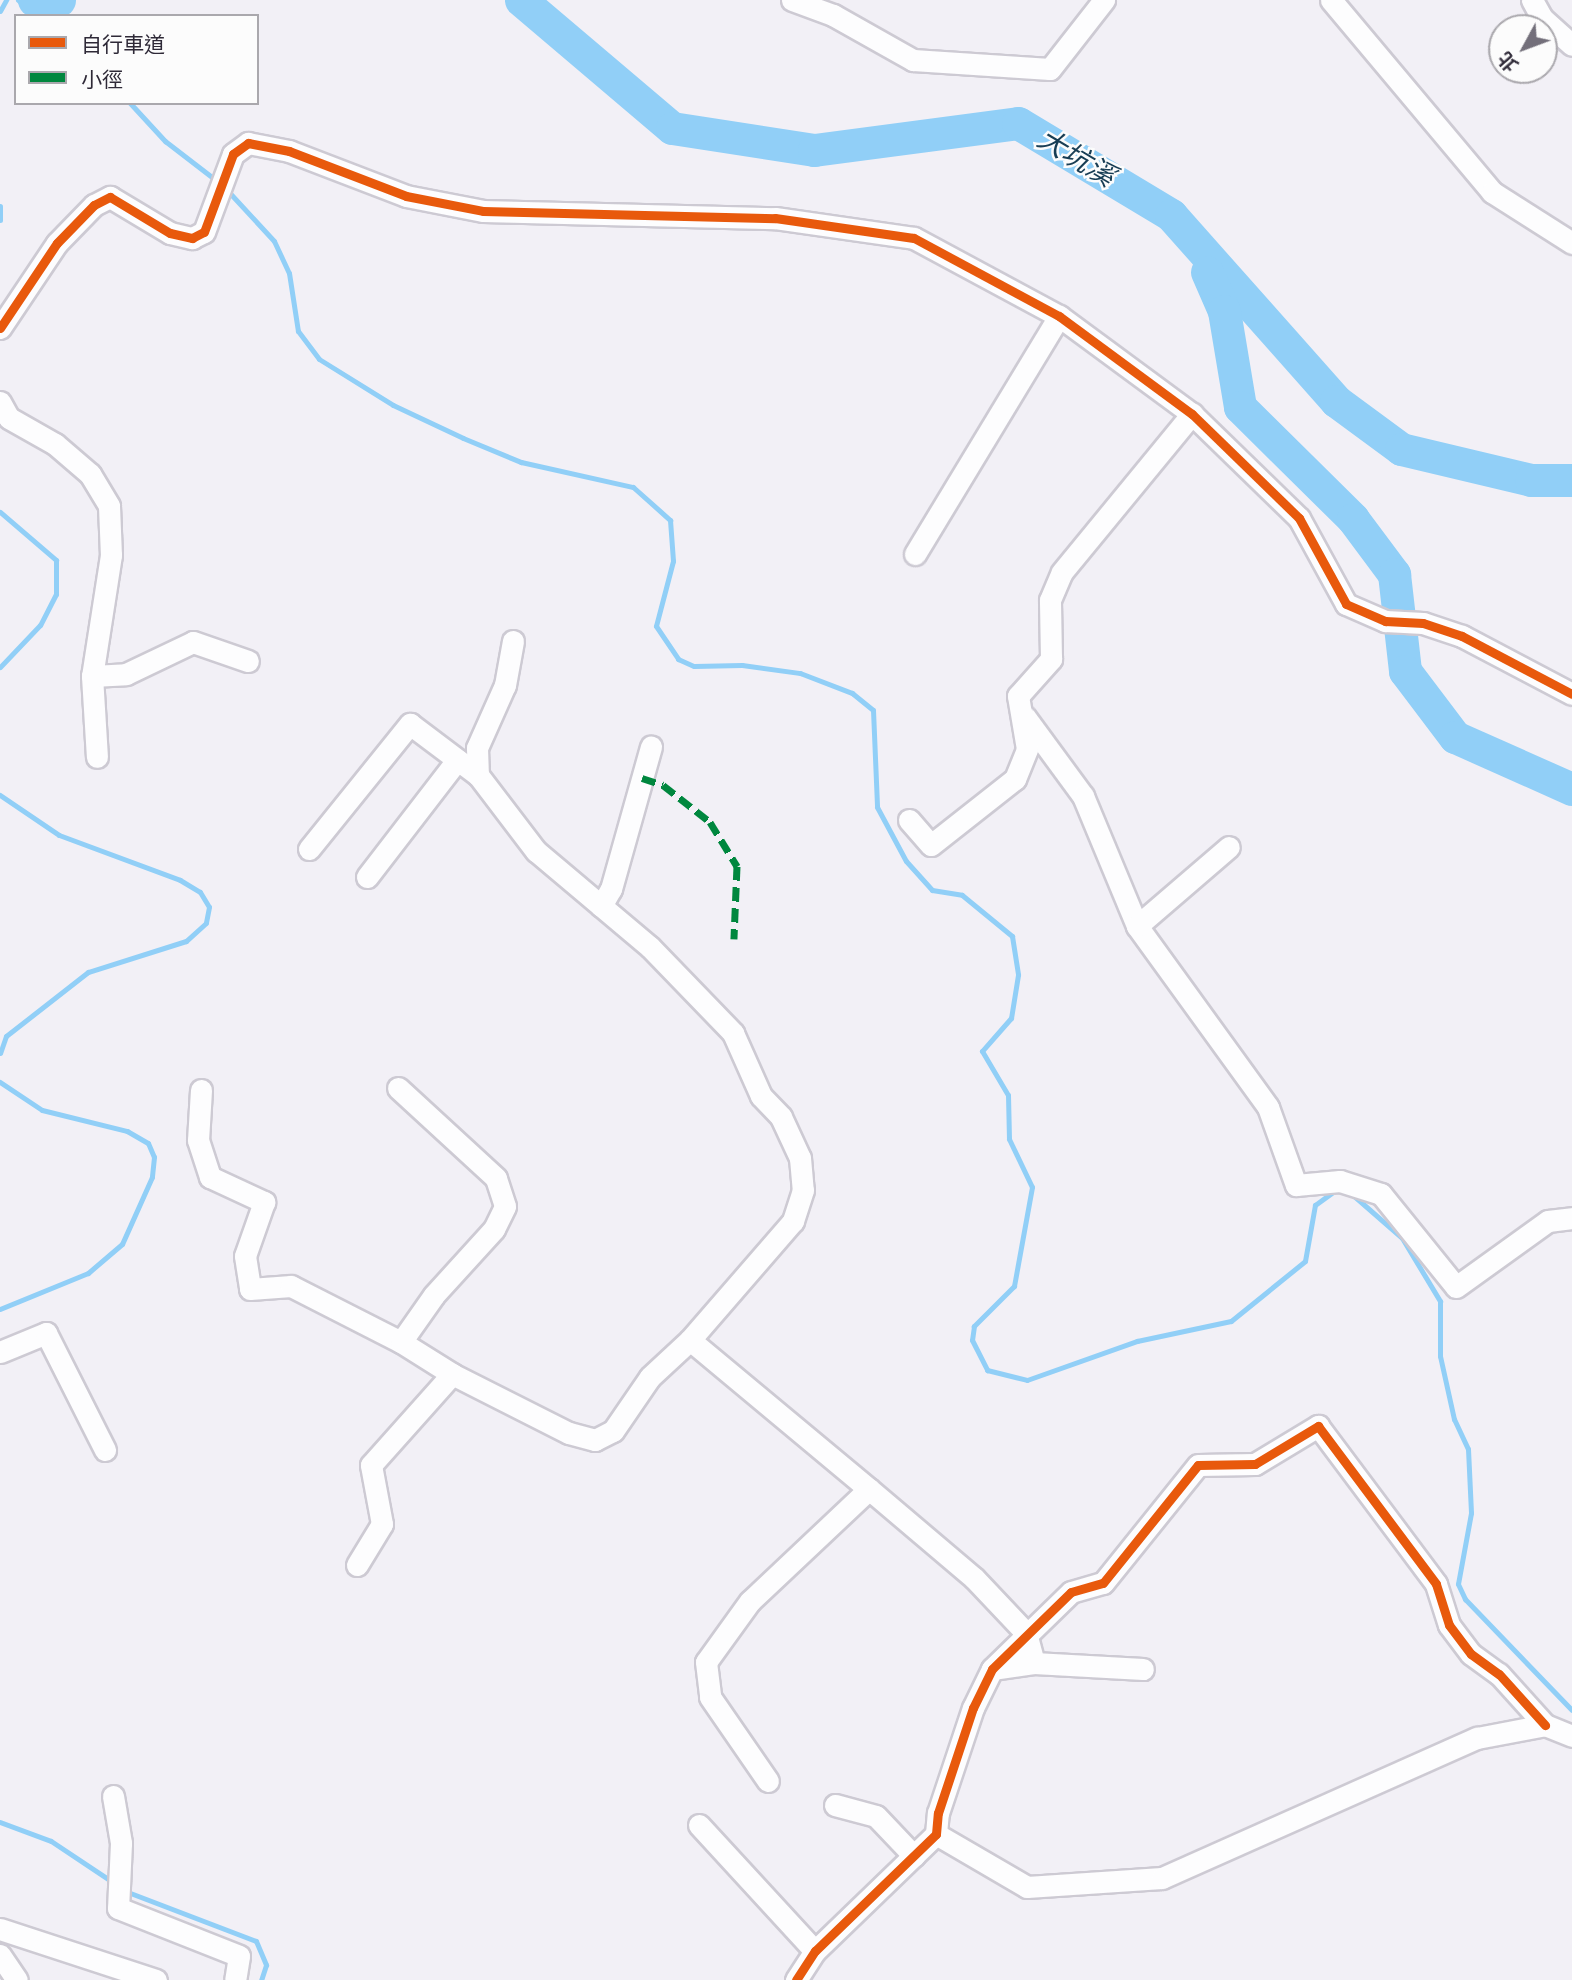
<!DOCTYPE html>
<html>
<head>
<meta charset="utf-8">
<style>
  body { margin:0 }
  #map { position:relative; width:1572px; height:1980px; overflow:hidden; background:#f2f0f6; font-family:Signika,"Noto Sans TC",sans-serif }
  div>[style] { position:absolute }
  [style*='--x'] { left:calc(var(--x)*1px); top:calc(var(--y)*1px); width:calc(var(--w)*1px); rotate:calc(var(--a)*1deg) }
  .stream>* { height:5px; margin:-2.5px; padding:0 2.5px; transform-origin:2.5px; border-radius:2.5px; background:#91cff7 }
  .river>* { height:33px; margin:-16.5px; padding:0 16.5px; transform-origin:16.5px; border-radius:16.5px; background:#91cff7 }
  .roads { filter:drop-shadow(2px 0 #cdcad3) drop-shadow(-2px 0 #cdcad3) drop-shadow(0 2px #cdcad3) drop-shadow(0 -2px #cdcad3) }
  .minor>* { height:21px; margin:-10.5px; padding:0 10.5px; transform-origin:10.5px; border-radius:10.5px; background:#fdfdfe }
  .quiet>* { height:7px; margin-top:-3.5px; transform-origin:0; background:repeating-linear-gradient(90deg,#00873e 0 14px,transparent 0 21px) }
  .cycleway>* { height:9px; margin:-4.5px; padding:0 4.5px; transform-origin:4.5px; border-radius:4.5px; background:#e8590c }
  span { translate:-50% -50%; white-space:nowrap; text-align:center; line-height:1.15; -webkit-text-stroke:5px #fcfcfc; paint-order:stroke }
  .water-label { font-size:28px; color:#183e55; font-style:italic }
  .legend { position:absolute; left:14px; top:14px; width:245px; height:91px; box-sizing:border-box; background:#fcfcfc; border:2px solid #aaa8ad; margin:0; padding:9px 12px; list-style:none; font-size:21px; color:#2e2937 }
  .legend li { display:flex; align-items:center; gap:14px; height:35px }
  .legend b { width:35px; border:2px solid #aaa8ad }
  .north { position:absolute; left:1488px; top:14px; width:70px; height:70px; box-sizing:border-box; background:#fcfcfc; border:2px solid #aaa8ad; border-radius:50%; rotate:229deg; font-size:19px; font-weight:700; line-height:28px; text-align:center; color:#2e2937 }
  .north::after { content:''; display:block; margin:auto; width:24px; height:32px; background:#736f7a; clip-path:polygon(50% 0,100% 100%,50% 72%,0 100%) }
</style>
</head>
<body>
<div id="map">
  <div class="stream">
    <div style="--x:18;--y:0;--w:24;--a:42"></div>
    <div style="--x:0;--y:11;--w:13;--a:-61"></div>
    <div style="--x:130;--y:103;--w:52;--a:47.4"></div>
    <div style="--x:165;--y:141;--w:66;--a:37.6"></div>
    <div style="--x:227;--y:190;--w:69;--a:47.3"></div>
    <div style="--x:274;--y:241;--w:35;--a:65"></div>
    <div style="--x:289;--y:273;--w:59;--a:81.2"></div>
    <div style="--x:298;--y:331;--w:35;--a:53"></div>
    <div style="--x:319;--y:359;--w:87;--a:31.9"></div>
    <div style="--x:393;--y:405;--w:77;--a:25.2"></div>
    <div style="--x:463;--y:438;--w:63;--a:22.5"></div>
    <div style="--x:521;--y:462;--w:115;--a:12.6"></div>
    <div style="--x:633;--y:487;--w:50;--a:41.7"></div>
    <div style="--x:670;--y:520;--w:41;--a:85.8"></div>
    <div style="--x:673;--y:561;--w:67;--a:104.7"></div>
    <div style="--x:656;--y:626;--w:40;--a:56"></div>
    <div style="--x:678;--y:659;--w:17;--a:24"></div>
    <div style="--x:694;--y:666;--w:48;--a:-1.2"></div>
    <div style="--x:742;--y:665;--w:59;--a:7.9"></div>
    <div style="--x:800;--y:673;--w:56;--a:21"></div>
    <div style="--x:852;--y:693;--w:27;--a:39"></div>
    <div style="--x:873;--y:710;--w:97;--a:87.6"></div>
    <div style="--x:877;--y:807;--w:61;--a:61.8"></div>
    <div style="--x:906;--y:861;--w:39;--a:48"></div>
    <div style="--x:932;--y:890;--w:30;--a:9"></div>
    <div style="--x:962;--y:895;--w:65;--a:39.4"></div>
    <div style="--x:1012;--y:936;--w:39;--a:81"></div>
    <div style="--x:1018;--y:975;--w:44;--a:99.2"></div>
    <div style="--x:1011;--y:1018;--w:44;--a:131.3"></div>
    <div style="--x:982;--y:1051;--w:51;--a:59.4"></div>
    <div style="--x:1008;--y:1095;--w:44;--a:88.7"></div>
    <div style="--x:1009;--y:1139;--w:53;--a:64.4"></div>
    <div style="--x:1032;--y:1187;--w:101;--a:100.3"></div>
    <div style="--x:1014;--y:1286;--w:57;--a:135"></div>
    <div style="--x:974;--y:1326;--w:14;--a:98"></div>
    <div style="--x:972;--y:1340;--w:34;--a:63"></div>
    <div style="--x:987;--y:1370;--w:41;--a:14"></div>
    <div style="--x:1027;--y:1380;--w:117;--a:-19.5"></div>
    <div style="--x:1137;--y:1341;--w:96;--a:-12"></div>
    <div style="--x:1231;--y:1321;--w:95;--a:-39"></div>
    <div style="--x:1305;--y:1261;--w:57;--a:-79.9"></div>
    <div style="--x:1315;--y:1205;--w:24;--a:-36"></div>
    <div style="--x:0;--y:206;--w:14;--a:90"></div>
    <div style="--x:0;--y:512;--w:74;--a:40.6"></div>
    <div style="--x:56;--y:560;--w:34;--a:90"></div>
    <div style="--x:56;--y:594;--w:35;--a:117"></div>
    <div style="--x:40;--y:625;--w:58;--a:133.6"></div>
    <div style="--x:0;--y:795;--w:71;--a:34.1"></div>
    <div style="--x:59;--y:835;--w:129;--a:20.4"></div>
    <div style="--x:180;--y:880;--w:23;--a:31"></div>
    <div style="--x:200;--y:892;--w:17;--a:59"></div>
    <div style="--x:209;--y:907;--w:16;--a:101"></div>
    <div style="--x:206;--y:923;--w:27;--a:138"></div>
    <div style="--x:186;--y:941;--w:103;--a:162.4"></div>
    <div style="--x:88;--y:972;--w:104;--a:142"></div>
    <div style="--x:6;--y:1036;--w:18;--a:109"></div>
    <div style="--x:0;--y:1082;--w:50;--a:33.7"></div>
    <div style="--x:42;--y:1110;--w:88;--a:13.9"></div>
    <div style="--x:127;--y:1131;--w:24;--a:30"></div>
    <div style="--x:148;--y:1143;--w:15;--a:67"></div>
    <div style="--x:154;--y:1157;--w:20;--a:96"></div>
    <div style="--x:152;--y:1177;--w:73;--a:114.1"></div>
    <div style="--x:122;--y:1244;--w:45;--a:139.5"></div>
    <div style="--x:88;--y:1273;--w:95;--a:157.8"></div>
    <div style="--x:1354;--y:1196;--w:64;--a:41.2"></div>
    <div style="--x:1402;--y:1238;--w:74;--a:58.9"></div>
    <div style="--x:1440;--y:1301;--w:55;--a:90"></div>
    <div style="--x:1440;--y:1356;--w:65;--a:77.5"></div>
    <div style="--x:1454;--y:1419;--w:33;--a:65"></div>
    <div style="--x:1468;--y:1449;--w:64;--a:87.3"></div>
    <div style="--x:1471;--y:1513;--w:72;--a:100.4"></div>
    <div style="--x:1458;--y:1584;--w:17;--a:65"></div>
    <div style="--x:1465;--y:1599;--w:154;--a:46.1"></div>
    <div style="--x:0;--y:1822;--w:54;--a:20.4"></div>
    <div style="--x:51;--y:1841;--w:76;--a:33.7"></div>
    <div style="--x:125;--y:1891;--w:140;--a:20.9"></div>
    <div style="--x:256;--y:1941;--w:26;--a:67"></div>
    <div style="--x:266;--y:1965;--w:16;--a:108"></div>
  </div>
  <div class="river">
    <div style="--x:34;--y:0;--w:25;--a:0"></div>
    <div style="--x:521;--y:0;--w:198;--a:40.3"></div>
    <div style="--x:672;--y:128;--w:144;--a:8.8"></div>
    <div style="--x:814;--y:150;--w:206;--a:-7.5"></div>
    <div style="--x:1018;--y:123;--w:179;--a:31"></div>
    <div style="--x:1171;--y:215;--w:249;--a:48.4"></div>
    <div style="--x:1336;--y:401;--w:81;--a:36.4"></div>
    <div style="--x:1401;--y:449;--w:134;--a:13.4"></div>
    <div style="--x:1531;--y:480;--w:41;--a:0"></div>
    <div style="--x:1207;--y:272;--w:43;--a:66.4"></div>
    <div style="--x:1224;--y:311;--w:97;--a:80.5"></div>
    <div style="--x:1240;--y:407;--w:159;--a:44.7"></div>
    <div style="--x:1353;--y:519;--w:69;--a:53.3"></div>
    <div style="--x:1394;--y:574;--w:98;--a:83.5"></div>
    <div style="--x:1405;--y:671;--w:83;--a:52.9"></div>
    <div style="--x:1455;--y:737;--w:128;--a:24"></div>
  </div>
  <div class="roads">
    <div class="minor">
      <div style="--x:792;--y:0;--w:44;--a:20.1"></div>
      <div style="--x:833;--y:15;--w:92;--a:29.4"></div>
      <div style="--x:913;--y:60;--w:137;--a:3.8"></div>
      <div style="--x:1050;--y:69;--w:88;--a:-52"></div>
      <div style="--x:1331;--y:0;--w:251;--a:50"></div>
      <div style="--x:1492;--y:192;--w:95;--a:32.5"></div>
      <div style="--x:1532;--y:0;--w:21;--a:61"></div>
      <div style="--x:1542;--y:18;--w:40;--a:42"></div>
      <div style="--x:0;--y:328;--w:102;--a:-56.2"></div>
      <div style="--x:57;--y:243;--w:53;--a:-45.8"></div>
      <div style="--x:94;--y:205;--w:18;--a:-27"></div>
      <div style="--x:110;--y:197;--w:70;--a:31"></div>
      <div style="--x:170;--y:233;--w:23;--a:13"></div>
      <div style="--x:192;--y:238;--w:13;--a:-27"></div>
      <div style="--x:204;--y:232;--w:83;--a:-69.6"></div>
      <div style="--x:233;--y:154;--w:19;--a:-36"></div>
      <div style="--x:248;--y:143;--w:42;--a:11"></div>
      <div style="--x:289;--y:151;--w:125;--a:21"></div>
      <div style="--x:406;--y:196;--w:78;--a:11"></div>
      <div style="--x:483;--y:211;--w:292;--a:1.4"></div>
      <div style="--x:775;--y:218;--w:140;--a:8.2"></div>
      <div style="--x:914;--y:238;--w:165;--a:28.3"></div>
      <div style="--x:1059;--y:316;--w:165;--a:36.4"></div>
      <div style="--x:1192;--y:414;--w:149;--a:44.2"></div>
      <div style="--x:1299;--y:518;--w:98;--a:61.3"></div>
      <div style="--x:1346;--y:604;--w:43;--a:23.6"></div>
      <div style="--x:1385;--y:621;--w:38;--a:3"></div>
      <div style="--x:1423;--y:623;--w:41;--a:18.4"></div>
      <div style="--x:1462;--y:636;--w:124;--a:27.8"></div>
      <div style="--x:0;--y:402;--w:18;--a:61"></div>
      <div style="--x:9;--y:418;--w:53;--a:29.5"></div>
      <div style="--x:55;--y:444;--w:46;--a:40.6"></div>
      <div style="--x:90;--y:474;--w:37;--a:59"></div>
      <div style="--x:109;--y:506;--w:49;--a:87.7"></div>
      <div style="--x:111;--y:555;--w:122;--a:98.9"></div>
      <div style="--x:92;--y:676;--w:81;--a:86.5"></div>
      <div style="--x:915;--y:554;--w:278;--a:-58.8"></div>
      <div style="--x:513;--y:641;--w:45;--a:100.3"></div>
      <div style="--x:505;--y:685;--w:69;--a:114"></div>
      <div style="--x:477;--y:748;--w:27;--a:88"></div>
      <div style="--x:478;--y:775;--w:96;--a:52.7"></div>
      <div style="--x:536;--y:851;--w:149;--a:40.1"></div>
      <div style="--x:650;--y:947;--w:120;--a:46"></div>
      <div style="--x:733;--y:1033;--w:69;--a:66"></div>
      <div style="--x:761;--y:1096;--w:29;--a:46"></div>
      <div style="--x:781;--y:1117;--w:45;--a:65.1"></div>
      <div style="--x:800;--y:1158;--w:32;--a:85"></div>
      <div style="--x:803;--y:1190;--w:33;--a:108"></div>
      <div style="--x:793;--y:1221;--w:157;--a:130.9"></div>
      <div style="--x:92;--y:676;--w:34;--a:-3"></div>
      <div style="--x:126;--y:674;--w:74;--a:-25.5"></div>
      <div style="--x:193;--y:642;--w:58;--a:19.1"></div>
      <div style="--x:1025;--y:717;--w:98;--a:53.7"></div>
      <div style="--x:1083;--y:796;--w:141;--a:67.4"></div>
      <div style="--x:1137;--y:926;--w:223;--a:54.1"></div>
      <div style="--x:1268;--y:1107;--w:83;--a:70.3"></div>
      <div style="--x:1296;--y:1185;--w:44;--a:-5.2"></div>
      <div style="--x:1340;--y:1181;--w:43;--a:17.6"></div>
      <div style="--x:1381;--y:1194;--w:119;--a:51.1"></div>
      <div style="--x:1456;--y:1287;--w:113;--a:-35.7"></div>
      <div style="--x:1548;--y:1221;--w:24;--a:-7"></div>
      <div style="--x:909;--y:820;--w:33;--a:49"></div>
      <div style="--x:931;--y:845;--w:107;--a:-38.2"></div>
      <div style="--x:1015;--y:779;--w:32;--a:-68"></div>
      <div style="--x:1027;--y:749;--w:54;--a:-99.6"></div>
      <div style="--x:1018;--y:696;--w:50;--a:-48.3"></div>
      <div style="--x:1051;--y:659;--w:59;--a:-91"></div>
      <div style="--x:1050;--y:600;--w:30;--a:-67"></div>
      <div style="--x:1062;--y:572;--w:205;--a:-50.6"></div>
      <div style="--x:309;--y:849;--w:161;--a:-51.1"></div>
      <div style="--x:410;--y:724;--w:85;--a:36.9"></div>
      <div style="--x:367;--y:877;--w:148;--a:-52.4"></div>
      <div style="--x:601;--y:906;--w:20;--a:-60"></div>
      <div style="--x:611;--y:889;--w:148;--a:-74.3"></div>
      <div style="--x:1137;--y:926;--w:121;--a:-40.7"></div>
      <div style="--x:201;--y:1090;--w:50;--a:93.4"></div>
      <div style="--x:198;--y:1140;--w:39;--a:72"></div>
      <div style="--x:210;--y:1177;--w:60;--a:24.8"></div>
      <div style="--x:264;--y:1202;--w:57;--a:109.4"></div>
      <div style="--x:245;--y:1256;--w:33;--a:81"></div>
      <div style="--x:250;--y:1289;--w:41;--a:-4.2"></div>
      <div style="--x:291;--y:1286;--w:123;--a:27"></div>
      <div style="--x:0;--y:1352;--w:50;--a:-22.4"></div>
      <div style="--x:46;--y:1333;--w:131;--a:63.2"></div>
      <div style="--x:452;--y:1374;--w:131;--a:26.8"></div>
      <div style="--x:569;--y:1433;--w:27;--a:15"></div>
      <div style="--x:595;--y:1440;--w:20;--a:-27"></div>
      <div style="--x:613;--y:1431;--w:65;--a:-55.6"></div>
      <div style="--x:650;--y:1377;--w:54;--a:-42.8"></div>
      <div style="--x:690;--y:1340;--w:233;--a:39.8"></div>
      <div style="--x:869;--y:1489;--w:163;--a:136.7"></div>
      <div style="--x:750;--y:1601;--w:75;--a:125.8"></div>
      <div style="--x:706;--y:1662;--w:35;--a:83"></div>
      <div style="--x:710;--y:1697;--w:102;--a:55.4"></div>
      <div style="--x:869;--y:1489;--w:138;--a:40.3"></div>
      <div style="--x:974;--y:1578;--w:76;--a:46.6"></div>
      <div style="--x:1026;--y:1633;--w:31;--a:75"></div>
      <div style="--x:357;--y:1565;--w:48;--a:-58.6"></div>
      <div style="--x:382;--y:1524;--w:60;--a:-100.6"></div>
      <div style="--x:371;--y:1465;--w:122;--a:-48.3"></div>
      <div style="--x:452;--y:1374;--w:60;--a:-147.9"></div>
      <div style="--x:401;--y:1342;--w:57;--a:-54.9"></div>
      <div style="--x:434;--y:1295;--w:89;--a:-47.7"></div>
      <div style="--x:494;--y:1229;--w:25;--a:-64"></div>
      <div style="--x:505;--y:1206;--w:29;--a:-108"></div>
      <div style="--x:496;--y:1178;--w:133;--a:-137.4"></div>
      <div style="--x:992;--y:1669;--w:42;--a:-8.1"></div>
      <div style="--x:1034;--y:1663;--w:109;--a:3.2"></div>
      <div style="--x:113;--y:1796;--w:48;--a:80.3"></div>
      <div style="--x:121;--y:1843;--w:65;--a:92.6"></div>
      <div style="--x:118;--y:1908;--w:130;--a:21.6"></div>
      <div style="--x:239;--y:1956;--w:24;--a:99"></div>
      <div style="--x:835;--y:1805;--w:42;--a:15"></div>
      <div style="--x:876;--y:1816;--w:55;--a:46.5"></div>
      <div style="--x:699;--y:1825;--w:171;--a:47.4"></div>
      <div style="--x:936;--y:1834;--w:105;--a:30.2"></div>
      <div style="--x:1027;--y:1887;--w:135;--a:-3.8"></div>
      <div style="--x:1162;--y:1878;--w:345;--a:-24"></div>
      <div style="--x:1477;--y:1738;--w:69;--a:-10.8"></div>
      <div style="--x:1545;--y:1725;--w:29;--a:22"></div>
      <div style="--x:0;--y:1929;--w:164;--a:18.1"></div>
      <div style="--x:0;--y:1955;--w:30;--a:56"></div>
      <div style="--x:796;--y:1980;--w:35;--a:-57"></div>
      <div style="--x:815;--y:1951;--w:168;--a:-44"></div>
      <div style="--x:936;--y:1834;--w:21;--a:-85"></div>
      <div style="--x:938;--y:1813;--w:111;--a:-71.6"></div>
      <div style="--x:973;--y:1708;--w:43;--a:-64"></div>
      <div style="--x:992;--y:1669;--w:110;--a:-44.3"></div>
      <div style="--x:1071;--y:1592;--w:33;--a:-16"></div>
      <div style="--x:1103;--y:1583;--w:151;--a:-51.2"></div>
      <div style="--x:1198;--y:1465;--w:57;--a:-1"></div>
      <div style="--x:1255;--y:1464;--w:74;--a:-31.1"></div>
      <div style="--x:1318;--y:1426;--w:197;--a:53.2"></div>
      <div style="--x:1436;--y:1584;--w:43;--a:72.4"></div>
      <div style="--x:1449;--y:1625;--w:36;--a:53"></div>
      <div style="--x:1471;--y:1654;--w:34;--a:36"></div>
      <div style="--x:1499;--y:1674;--w:69;--a:48"></div>
    </div>
  </div>
  <div class="quiet">
    <div style="--x:642;--y:778;--w:22;--a:18"></div>
    <div style="--x:663;--y:785;--w:60;--a:38.2"></div>
    <div style="--x:710;--y:822;--w:52;--a:58.5"></div>
    <div style="--x:737;--y:866;--w:73;--a:92.4"></div>
  </div>
  <div class="cycleway">
    <div style="--x:0;--y:328;--w:102;--a:-56.2"></div>
    <div style="--x:57;--y:243;--w:53;--a:-45.8"></div>
    <div style="--x:94;--y:205;--w:18;--a:-27"></div>
    <div style="--x:110;--y:197;--w:70;--a:31"></div>
    <div style="--x:170;--y:233;--w:23;--a:13"></div>
    <div style="--x:192;--y:238;--w:13;--a:-27"></div>
    <div style="--x:204;--y:232;--w:83;--a:-69.6"></div>
    <div style="--x:233;--y:154;--w:19;--a:-36"></div>
    <div style="--x:248;--y:143;--w:42;--a:11"></div>
    <div style="--x:289;--y:151;--w:125;--a:21"></div>
    <div style="--x:406;--y:196;--w:78;--a:11"></div>
    <div style="--x:483;--y:211;--w:292;--a:1.4"></div>
    <div style="--x:775;--y:218;--w:140;--a:8.2"></div>
    <div style="--x:914;--y:238;--w:165;--a:28.3"></div>
    <div style="--x:1059;--y:316;--w:165;--a:36.4"></div>
    <div style="--x:1192;--y:414;--w:149;--a:44.2"></div>
    <div style="--x:1299;--y:518;--w:98;--a:61.3"></div>
    <div style="--x:1346;--y:604;--w:43;--a:23.6"></div>
    <div style="--x:1385;--y:621;--w:38;--a:3"></div>
    <div style="--x:1423;--y:623;--w:41;--a:18.4"></div>
    <div style="--x:1462;--y:636;--w:124;--a:27.8"></div>
    <div style="--x:796;--y:1980;--w:35;--a:-57"></div>
    <div style="--x:815;--y:1951;--w:168;--a:-44"></div>
    <div style="--x:936;--y:1834;--w:21;--a:-85"></div>
    <div style="--x:938;--y:1813;--w:111;--a:-71.6"></div>
    <div style="--x:973;--y:1708;--w:43;--a:-64"></div>
    <div style="--x:992;--y:1669;--w:110;--a:-44.3"></div>
    <div style="--x:1071;--y:1592;--w:33;--a:-16"></div>
    <div style="--x:1103;--y:1583;--w:151;--a:-51.2"></div>
    <div style="--x:1198;--y:1465;--w:57;--a:-1"></div>
    <div style="--x:1255;--y:1464;--w:74;--a:-31.1"></div>
    <div style="--x:1318;--y:1426;--w:197;--a:53.2"></div>
    <div style="--x:1436;--y:1584;--w:43;--a:72.4"></div>
    <div style="--x:1449;--y:1625;--w:36;--a:53"></div>
    <div style="--x:1471;--y:1654;--w:34;--a:36"></div>
    <div style="--x:1499;--y:1674;--w:69;--a:48"></div>
  </div>
  <div class="water-label">
    <span style="left:1076px;top:158px;rotate:31deg">大坑溪</span>
  </div>
  <ul class="legend">
  <li><b style="height:9px;background:#e8590c"></b>自行車道</li>
  <li><b style="height:9px;background:#00873e"></b>小徑</li>
  </ul>
  <div class="north">北</div>
</div>
</body>
</html>
